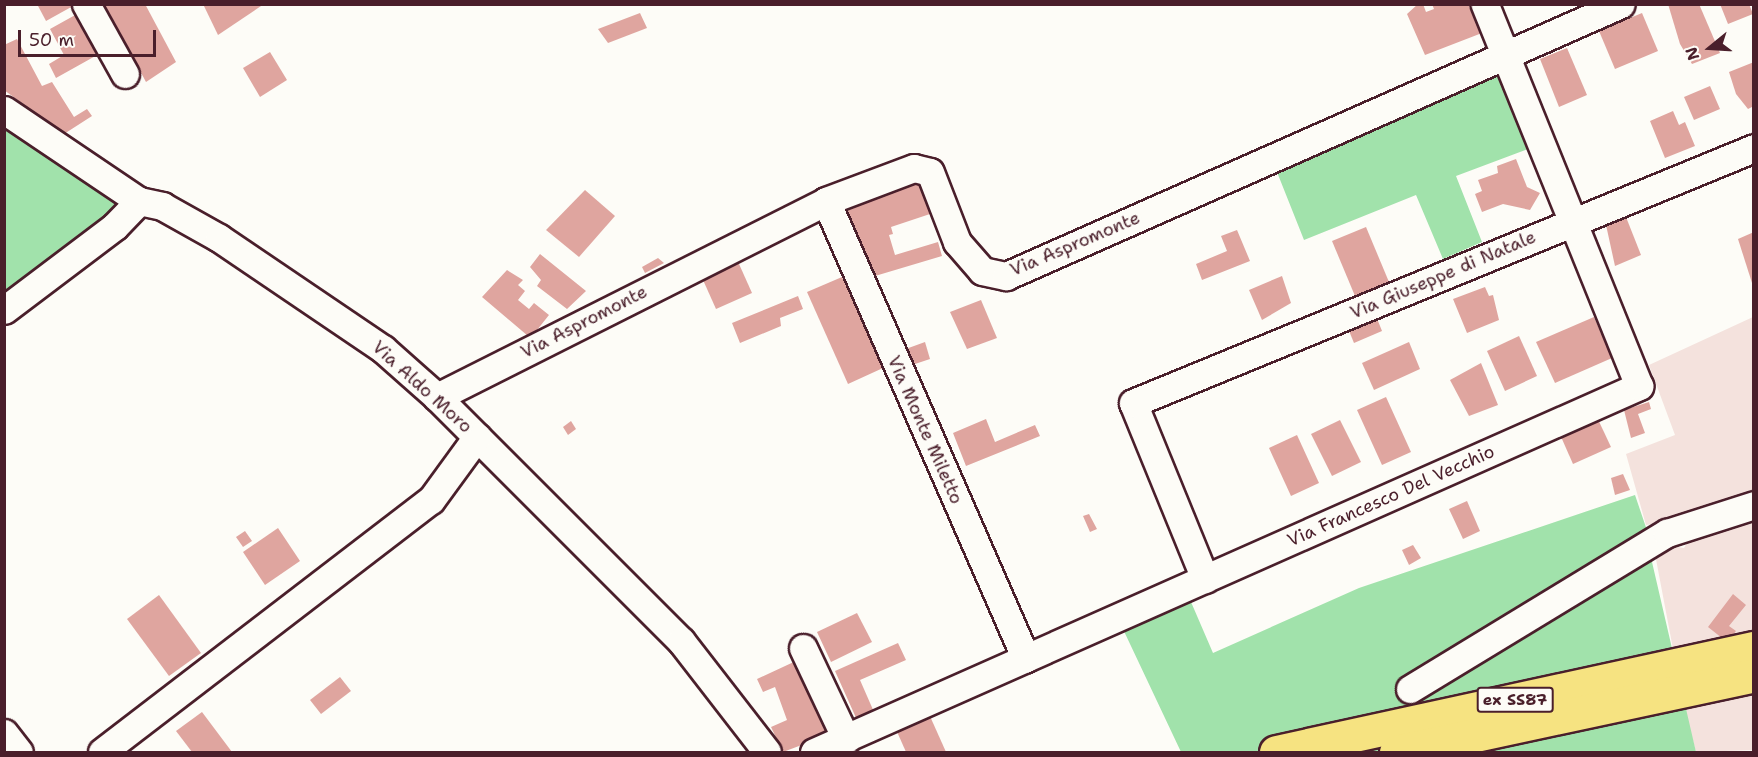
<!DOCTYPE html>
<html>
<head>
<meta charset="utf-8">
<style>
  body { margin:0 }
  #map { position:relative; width:1758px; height:757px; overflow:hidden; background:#fdfcf7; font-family:"Shantell Sans",sans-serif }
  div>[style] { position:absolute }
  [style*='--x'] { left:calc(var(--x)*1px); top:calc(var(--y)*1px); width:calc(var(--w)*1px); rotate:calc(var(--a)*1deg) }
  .built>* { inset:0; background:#f4e2dd }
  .green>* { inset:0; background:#a1e2ab }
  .building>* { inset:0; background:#dfa59f }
  .roads { filter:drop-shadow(2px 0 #4a1f2b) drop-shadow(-2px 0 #4a1f2b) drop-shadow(0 2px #4a1f2b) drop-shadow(0 -2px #4a1f2b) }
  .minor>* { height:27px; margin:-13.5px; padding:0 13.5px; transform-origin:13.5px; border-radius:13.5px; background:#fdfcf7 }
  .highway>* { height:33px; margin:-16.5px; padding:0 16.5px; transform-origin:16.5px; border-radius:16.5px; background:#f6e381 }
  span { translate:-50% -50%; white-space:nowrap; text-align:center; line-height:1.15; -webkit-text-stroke:6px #fdfcf7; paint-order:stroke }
  .shield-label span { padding:2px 4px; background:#fdfcf7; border:2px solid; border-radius:4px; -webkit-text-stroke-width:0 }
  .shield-label { font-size:16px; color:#4a1f2b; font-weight:700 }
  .street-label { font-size:18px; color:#4a1f2b }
  .frame { position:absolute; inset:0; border:6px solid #4a1f2b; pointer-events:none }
  .north { position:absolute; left:1680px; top:18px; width:60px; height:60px; -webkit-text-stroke:4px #fdfcf7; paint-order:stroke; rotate:252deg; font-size:16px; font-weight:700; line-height:24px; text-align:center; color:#4a1f2b }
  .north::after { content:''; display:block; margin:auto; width:21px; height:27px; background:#4a1f2b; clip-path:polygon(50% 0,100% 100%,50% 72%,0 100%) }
  .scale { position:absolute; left:18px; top:30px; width:138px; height:27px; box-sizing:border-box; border:3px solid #4a1f2b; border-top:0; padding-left:8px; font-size:18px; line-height:21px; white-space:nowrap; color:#4a1f2b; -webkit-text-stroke:4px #fdfcf7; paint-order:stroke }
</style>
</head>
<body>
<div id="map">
  <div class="built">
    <div style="clip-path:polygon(1753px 317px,1753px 497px,1677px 521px,1646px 525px,1626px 454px,1675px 435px,1649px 365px)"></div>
    <div style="clip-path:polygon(1753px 518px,1754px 750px,1696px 752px,1684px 707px,1655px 554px,1671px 546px,1684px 548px,1690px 538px)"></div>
  </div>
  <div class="green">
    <div style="clip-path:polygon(1500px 66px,1533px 147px,1456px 176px,1482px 242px,1443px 259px,1416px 195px,1304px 240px,1273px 162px)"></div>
    <div style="clip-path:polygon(5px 123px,118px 196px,116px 208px,5px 293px)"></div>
    <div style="clip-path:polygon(1635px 495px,1655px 554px,1652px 562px,1696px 752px,1181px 752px,1122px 627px,1188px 595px,1213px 653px,1359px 588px)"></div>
  </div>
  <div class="building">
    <div style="clip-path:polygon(37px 4px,72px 4px,73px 6px,46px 21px)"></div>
    <div style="clip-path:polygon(104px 4px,145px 4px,176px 62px,146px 82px)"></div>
    <div style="clip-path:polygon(203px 4px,264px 4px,218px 35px)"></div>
    <div style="clip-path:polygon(1418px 4px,1423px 4px,1426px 12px,1434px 9px,1432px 4px,1468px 4px,1482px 33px,1425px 55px,1407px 14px)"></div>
    <div style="clip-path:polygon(1668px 4px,1699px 4px,1720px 53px,1692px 64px,1680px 44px)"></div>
    <div style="clip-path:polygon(1720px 4px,1749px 4px,1753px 14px,1728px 24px)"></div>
    <div style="clip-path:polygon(640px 13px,647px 28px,608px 43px,598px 29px)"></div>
    <div style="clip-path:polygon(1642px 13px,1658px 51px,1615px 69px,1599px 31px)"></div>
    <div style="clip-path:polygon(77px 14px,99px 54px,56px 78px,49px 64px,64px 55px,50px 29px)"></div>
    <div style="clip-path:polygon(17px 39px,42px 86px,52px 82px,74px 117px,87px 109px,92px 116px,64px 134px,4px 90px,4px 45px)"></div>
    <div style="clip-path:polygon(1567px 48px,1587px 95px,1559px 107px,1540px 59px)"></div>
    <div style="clip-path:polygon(270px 52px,287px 80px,260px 97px,243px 68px)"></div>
    <div style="clip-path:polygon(1754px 62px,1754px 106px,1748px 109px,1736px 94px,1729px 72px)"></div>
    <div style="clip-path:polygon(1710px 86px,1720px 109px,1694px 120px,1684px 97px)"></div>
    <div style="clip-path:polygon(1673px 111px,1679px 125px,1685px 122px,1695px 146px,1665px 158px,1650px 121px)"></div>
    <div style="clip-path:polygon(1516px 159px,1527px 187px,1540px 193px,1530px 210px,1503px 204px,1482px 212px,1475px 194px,1482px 191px,1478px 180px,1498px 173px,1497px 166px)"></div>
    <div style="clip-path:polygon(920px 174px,933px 213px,891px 227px,893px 234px,889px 235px,895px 255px,938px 242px,942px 256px,865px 279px,837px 201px)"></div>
    <div style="clip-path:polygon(585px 190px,615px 216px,579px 257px,546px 230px)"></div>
    <div style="clip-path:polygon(1626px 217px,1641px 255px,1615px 266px,1606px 225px)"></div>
    <div style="clip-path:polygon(1366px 227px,1389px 282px,1355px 296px,1332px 241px)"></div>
    <div style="clip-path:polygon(1237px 230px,1250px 261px,1202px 280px,1196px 264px,1227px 251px,1221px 236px)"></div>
    <div style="clip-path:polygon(1754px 232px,1754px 286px,1753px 286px,1738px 239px)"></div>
    <div style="clip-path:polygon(540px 254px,586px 291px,567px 309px,537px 286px,541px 280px,530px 267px)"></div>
    <div style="clip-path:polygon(735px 255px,752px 293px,716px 309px,699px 271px)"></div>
    <div style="clip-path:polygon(658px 258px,664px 263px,645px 273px,642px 267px)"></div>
    <div style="clip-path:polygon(507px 270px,523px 280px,518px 285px,525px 291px,518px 300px,529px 309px,534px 303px,549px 315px,533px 335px,528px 336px,482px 297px)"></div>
    <div style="clip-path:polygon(1282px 276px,1291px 303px,1262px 320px,1249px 290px)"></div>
    <div style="clip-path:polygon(842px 277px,883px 368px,848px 384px,807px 292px)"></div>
    <div style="clip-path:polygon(1485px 287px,1489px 296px,1493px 295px,1499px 320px,1467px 333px,1453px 299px)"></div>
    <div style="clip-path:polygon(798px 296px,803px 309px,780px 318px,781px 326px,740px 343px,732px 323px)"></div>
    <div style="clip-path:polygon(981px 300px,997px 338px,967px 349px,950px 312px)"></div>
    <div style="clip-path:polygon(1376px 316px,1382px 331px,1354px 343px,1347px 326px)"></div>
    <div style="clip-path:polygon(1594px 317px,1612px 358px,1555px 383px,1536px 342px)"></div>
    <div style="clip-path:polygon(1519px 336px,1537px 376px,1505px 391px,1487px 351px)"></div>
    <div style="clip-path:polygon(925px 342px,930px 359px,909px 366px,903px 350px)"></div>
    <div style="clip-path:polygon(1409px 342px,1420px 369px,1374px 390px,1362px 363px)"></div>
    <div style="clip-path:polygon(1481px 363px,1498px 405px,1469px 416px,1450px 380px)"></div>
    <div style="clip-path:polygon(1386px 397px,1411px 452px,1382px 465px,1357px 410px)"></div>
    <div style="clip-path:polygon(1649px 402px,1651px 409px,1638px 414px,1645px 433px,1631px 438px,1624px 410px)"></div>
    <div style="clip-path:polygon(1595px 413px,1611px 447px,1573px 464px,1558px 430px)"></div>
    <div style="clip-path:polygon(986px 419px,995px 442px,1035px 425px,1040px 436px,966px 466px,953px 433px)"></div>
    <div style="clip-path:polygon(1340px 420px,1361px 462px,1332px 476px,1311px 434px)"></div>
    <div style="clip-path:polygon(571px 421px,576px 429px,568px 435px,563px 427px)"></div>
    <div style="clip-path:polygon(1297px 435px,1319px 483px,1291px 496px,1269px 448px)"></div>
    <div style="clip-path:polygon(1623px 474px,1630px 490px,1615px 495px,1611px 478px)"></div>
    <div style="clip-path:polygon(1467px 501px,1480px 531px,1463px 539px,1449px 509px)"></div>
    <div style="clip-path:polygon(1089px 514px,1097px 529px,1090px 532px,1083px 516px)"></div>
    <div style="clip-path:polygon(278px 528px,300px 561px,265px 585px,243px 552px)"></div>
    <div style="clip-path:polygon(245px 531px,252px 541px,243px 547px,236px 537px)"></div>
    <div style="clip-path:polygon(1413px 545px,1421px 558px,1409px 565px,1402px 550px)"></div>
    <div style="clip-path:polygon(1733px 594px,1746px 605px,1729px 626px,1736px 631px,1727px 642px,1708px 627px)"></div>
    <div style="clip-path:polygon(159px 595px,201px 653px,169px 676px,127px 619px)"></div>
    <div style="clip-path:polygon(857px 613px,872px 642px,831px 662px,817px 632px)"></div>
    <div style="clip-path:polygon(898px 643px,906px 660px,860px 680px,874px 712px,857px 720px,835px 671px)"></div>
    <div style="clip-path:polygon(798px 660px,831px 734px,783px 752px,771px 727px,787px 720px,775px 687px,763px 692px,757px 679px)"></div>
    <div style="clip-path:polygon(340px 677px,351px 691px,321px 714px,310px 700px)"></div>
    <div style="clip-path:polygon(202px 712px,232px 752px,192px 752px,176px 731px)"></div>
    <div style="clip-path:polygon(929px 714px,946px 752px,906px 752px,894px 725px)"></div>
  </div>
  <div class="roads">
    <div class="minor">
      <div style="--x:86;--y:4;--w:80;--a:60.9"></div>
      <div style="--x:4;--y:110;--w:163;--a:34"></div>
      <div style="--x:139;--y:201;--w:24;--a:12"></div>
      <div style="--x:162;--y:206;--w:65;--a:29.3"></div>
      <div style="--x:219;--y:238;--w:198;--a:34.1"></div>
      <div style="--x:383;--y:349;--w:72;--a:41.6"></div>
      <div style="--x:437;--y:397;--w:345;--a:45"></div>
      <div style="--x:681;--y:641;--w:140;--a:52.2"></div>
      <div style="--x:826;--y:201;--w:499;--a:66.4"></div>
      <div style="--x:4;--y:310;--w:139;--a:-37.1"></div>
      <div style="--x:115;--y:226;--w:35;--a:-46"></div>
      <div style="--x:437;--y:397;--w:436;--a:-26.7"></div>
      <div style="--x:826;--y:201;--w:94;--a:-20.6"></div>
      <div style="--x:914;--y:168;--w:16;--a:14"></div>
      <div style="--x:930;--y:172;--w:75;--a:68.9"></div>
      <div style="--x:957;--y:242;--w:38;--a:49"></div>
      <div style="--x:982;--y:271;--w:25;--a:12"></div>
      <div style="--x:1006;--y:276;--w:672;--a:-23.86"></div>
      <div style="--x:1205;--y:579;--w:190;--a:-112.2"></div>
      <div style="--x:1133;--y:403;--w:671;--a:-22.32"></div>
      <div style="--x:803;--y:648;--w:101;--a:64.7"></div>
      <div style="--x:1410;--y:689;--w:301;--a:-31.3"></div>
      <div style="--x:1667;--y:533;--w:91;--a:-17.8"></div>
      <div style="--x:4;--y:733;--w:24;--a:52"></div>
      <div style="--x:102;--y:752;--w:414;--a:-37.5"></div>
      <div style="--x:431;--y:500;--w:78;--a:-53.9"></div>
      <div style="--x:814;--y:752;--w:903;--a:-23.92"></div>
      <div style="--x:1639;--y:386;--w:412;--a:-112"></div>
    </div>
    <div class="highway">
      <div style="--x:1276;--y:752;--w:489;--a:-12.3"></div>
      <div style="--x:1396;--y:752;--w:366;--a:-12.1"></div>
    </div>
  </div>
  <div class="shield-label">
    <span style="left:1515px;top:700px">ex SS87</span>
  </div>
  <div class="street-label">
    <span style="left:1075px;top:244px;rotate:-23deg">Via Aspromonte</span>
    <span style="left:1443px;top:275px;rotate:-23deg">Via Giuseppe di Natale</span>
    <span style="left:584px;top:322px;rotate:-27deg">Via Aspromonte</span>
    <span style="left:422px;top:387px;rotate:42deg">Via Aldo Moro</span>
    <span style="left:925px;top:430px;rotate:66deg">Via Monte Miletto</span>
    <span style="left:1391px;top:496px;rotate:-24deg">Via Francesco Del Vecchio</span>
  </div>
  <div class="frame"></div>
  <div class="north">N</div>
  <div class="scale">50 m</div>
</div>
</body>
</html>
